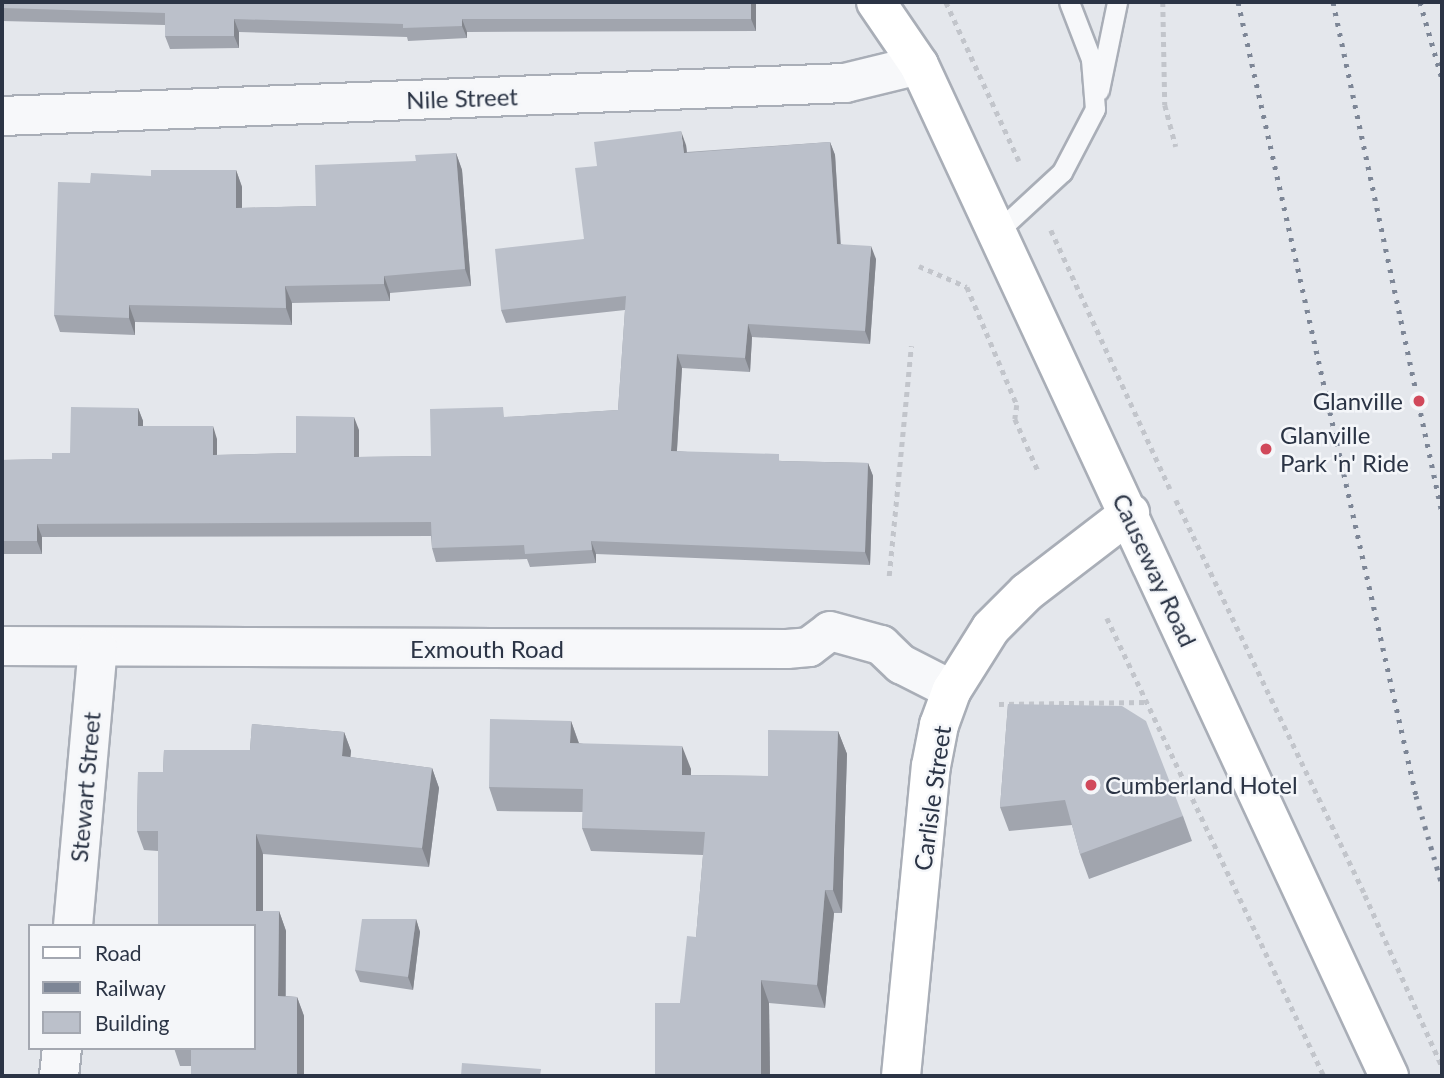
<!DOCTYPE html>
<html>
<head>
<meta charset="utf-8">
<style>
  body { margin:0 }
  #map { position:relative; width:1444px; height:1078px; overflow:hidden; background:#e4e7ec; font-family:Lato,sans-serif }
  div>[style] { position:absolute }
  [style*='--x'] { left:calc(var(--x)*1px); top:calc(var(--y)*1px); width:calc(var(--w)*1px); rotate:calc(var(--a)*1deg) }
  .path>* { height:4.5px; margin-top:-2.25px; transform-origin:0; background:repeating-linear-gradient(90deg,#c2c5cb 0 5px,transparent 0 10px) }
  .roads { filter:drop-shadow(2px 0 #a9aeb7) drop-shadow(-2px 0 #a9aeb7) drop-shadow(0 2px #a9aeb7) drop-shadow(0 -2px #a9aeb7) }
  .lane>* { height:19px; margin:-9.5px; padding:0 9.5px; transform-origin:9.5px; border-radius:9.5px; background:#f7f8fa }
  .street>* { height:38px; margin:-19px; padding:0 19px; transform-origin:19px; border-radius:19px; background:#f7f8fa }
  .secondary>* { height:38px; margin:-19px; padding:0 19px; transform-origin:19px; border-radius:19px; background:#fff }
  .rail>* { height:5px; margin-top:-2.5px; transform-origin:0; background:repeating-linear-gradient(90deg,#7d8696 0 3.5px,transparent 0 10.5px) }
  .wall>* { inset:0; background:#a1a5ae }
  .shaded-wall>* { inset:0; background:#83868d }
  .building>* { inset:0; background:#bbc0ca }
  .dots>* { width:19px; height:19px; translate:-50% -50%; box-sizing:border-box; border:4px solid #f4f6f9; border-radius:50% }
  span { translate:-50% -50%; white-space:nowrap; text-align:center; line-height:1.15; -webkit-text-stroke:5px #f4f6f9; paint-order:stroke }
  .street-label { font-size:24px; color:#2b3445 }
  .poi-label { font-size:24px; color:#2b3445 }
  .right { translate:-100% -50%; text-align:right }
  .left { translate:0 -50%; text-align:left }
  .frame { position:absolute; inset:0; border:4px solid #2b3445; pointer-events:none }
  .legend { position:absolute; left:28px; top:924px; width:228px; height:126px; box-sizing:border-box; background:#f4f6f9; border:2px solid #a4a8b1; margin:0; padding:9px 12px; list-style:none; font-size:21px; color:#2b3445 }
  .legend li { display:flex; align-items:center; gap:14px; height:35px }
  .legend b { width:35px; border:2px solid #a4a8b1 }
</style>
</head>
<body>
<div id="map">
  <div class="path">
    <div style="--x:946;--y:2;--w:175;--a:65.3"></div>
    <div style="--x:1163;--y:2;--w:103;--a:88.9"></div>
    <div style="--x:1165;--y:105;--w:43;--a:75.3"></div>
    <div style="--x:1051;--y:230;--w:285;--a:65.3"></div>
    <div style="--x:919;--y:266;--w:52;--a:23.6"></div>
    <div style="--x:967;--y:287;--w:128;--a:67"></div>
    <div style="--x:1017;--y:405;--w:14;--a:98"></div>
    <div style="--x:1015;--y:419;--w:59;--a:66"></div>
    <div style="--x:1176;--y:500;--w:438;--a:64.4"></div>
    <div style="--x:1365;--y:895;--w:188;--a:65.8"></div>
    <div style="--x:889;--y:576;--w:231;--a:-84.5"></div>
    <div style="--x:1107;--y:618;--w:507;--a:64.65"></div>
    <div style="--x:999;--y:704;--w:147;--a:-0.8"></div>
  </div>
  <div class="roads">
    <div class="lane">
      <div style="--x:1099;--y:90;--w:90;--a:-78.4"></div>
      <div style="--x:998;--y:231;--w:87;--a:-42.7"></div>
      <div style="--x:1062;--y:172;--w:71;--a:-62.4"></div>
      <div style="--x:1095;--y:109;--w:50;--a:-94.6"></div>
      <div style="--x:1091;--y:59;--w:61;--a:-111.1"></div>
    </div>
    <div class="street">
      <div style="--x:2;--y:116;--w:844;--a:-2.24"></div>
      <div style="--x:845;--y:83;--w:76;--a:-13.7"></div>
      <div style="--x:2;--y:646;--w:785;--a:0.22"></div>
      <div style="--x:787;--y:649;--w:22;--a:-5"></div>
      <div style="--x:809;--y:647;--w:26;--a:-37"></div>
      <div style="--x:830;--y:631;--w:53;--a:15.4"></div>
      <div style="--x:881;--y:645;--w:28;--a:44"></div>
      <div style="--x:901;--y:664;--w:57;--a:27"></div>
      <div style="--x:73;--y:926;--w:279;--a:-84.9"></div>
      <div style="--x:59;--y:1076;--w:28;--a:-84"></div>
    </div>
    <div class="secondary">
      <div style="--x:876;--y:2;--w:76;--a:55.7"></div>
      <div style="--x:919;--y:65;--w:1115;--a:65.07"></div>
      <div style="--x:901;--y:1076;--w:311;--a:-84.5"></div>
      <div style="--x:931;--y:766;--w:42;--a:-79"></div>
      <div style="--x:939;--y:725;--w:37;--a:-70"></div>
      <div style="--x:952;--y:690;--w:73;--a:-57.8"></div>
      <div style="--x:991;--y:628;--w:51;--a:-45"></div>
      <div style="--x:1027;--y:592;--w:130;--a:-37.5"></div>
    </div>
  </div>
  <div class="rail">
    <div style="--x:1238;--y:2;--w:814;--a:77.36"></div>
    <div style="--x:1416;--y:796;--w:93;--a:73.7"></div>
    <div style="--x:1333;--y:2;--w:522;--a:77.96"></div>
    <div style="--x:1420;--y:2;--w:80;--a:74.1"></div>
  </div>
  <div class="wall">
    <div style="clip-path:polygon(2px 2px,756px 2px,756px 31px,467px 32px,467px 38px,408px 41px,407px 37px,239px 32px,239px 48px,170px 49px,165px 36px,165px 25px,2px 21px)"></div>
    <div style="clip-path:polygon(830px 142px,835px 155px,841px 244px,876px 259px,870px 344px,752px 337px,750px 372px,682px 368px,677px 451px,782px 461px,868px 463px,873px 476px,870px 565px,596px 554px,596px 563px,530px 567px,527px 559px,436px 562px,432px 548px,431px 536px,42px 537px,42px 554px,2px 554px,2px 460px,52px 459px,70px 453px,138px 408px,143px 421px,143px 426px,217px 439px,217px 455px,296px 453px,359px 430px,359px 457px,431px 456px,507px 417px,618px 410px,625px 310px,506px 323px,501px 310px,584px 239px,597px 166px,686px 145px,687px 152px)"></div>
    <div style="clip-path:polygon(456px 153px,462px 170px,471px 286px,390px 293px,390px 301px,292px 303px,292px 325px,135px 322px,135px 335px,60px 332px,54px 315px,90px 183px,151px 176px,236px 170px,242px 187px,242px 208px,316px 206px,416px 161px)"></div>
    <div style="clip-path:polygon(1008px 704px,1183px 816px,1192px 841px,1089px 879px,1080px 854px,1072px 825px,1009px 831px,1000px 807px)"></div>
    <div style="clip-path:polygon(571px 721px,579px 743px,691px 769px,691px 775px,768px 776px,838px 731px,847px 754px,842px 913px,834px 913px,825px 1008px,769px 1003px,770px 1076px,655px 1076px,680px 1003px,696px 937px,703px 855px,591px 851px,582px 828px,583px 812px,497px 811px,489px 787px)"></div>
    <div style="clip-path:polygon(252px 724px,344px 732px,351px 751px,350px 757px,432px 768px,439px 788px,429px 867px,263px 854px,263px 911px,279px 911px,286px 931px,286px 996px,297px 997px,304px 1016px,304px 1076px,191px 1076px,191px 1066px,180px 1066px,174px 1048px,254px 1048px,254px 926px,158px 926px,158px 851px,144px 850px,137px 831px,138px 772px,163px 772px,164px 750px,250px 750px)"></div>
    <div style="clip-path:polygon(416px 919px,420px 932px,413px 990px,360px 982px,355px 970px)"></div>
  </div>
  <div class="shaded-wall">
    <div style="clip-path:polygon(751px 2px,756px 2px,756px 31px,751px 19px)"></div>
    <div style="clip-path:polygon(234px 19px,239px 32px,239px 48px,234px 36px)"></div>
    <div style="clip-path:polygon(462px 19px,467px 32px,467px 38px,462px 26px)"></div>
    <div style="clip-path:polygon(681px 131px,686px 145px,688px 166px,684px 153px)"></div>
    <div style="clip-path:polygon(830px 142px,835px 155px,841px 257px,837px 244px)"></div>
    <div style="clip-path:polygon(456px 153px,462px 170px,471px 286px,465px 269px)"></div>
    <div style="clip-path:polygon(236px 170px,242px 187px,242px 225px,236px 208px)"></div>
    <div style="clip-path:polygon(871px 246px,876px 259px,870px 344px,865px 331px)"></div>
    <div style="clip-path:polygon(384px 276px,390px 293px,390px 301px,384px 284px)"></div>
    <div style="clip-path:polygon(285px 286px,292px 303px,292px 325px,286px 308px)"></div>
    <div style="clip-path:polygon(129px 305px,135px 322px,135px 335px,129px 318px)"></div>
    <div style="clip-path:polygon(748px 324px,752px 337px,750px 372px,745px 358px)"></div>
    <div style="clip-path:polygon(677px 354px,682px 368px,676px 464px,671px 451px)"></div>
    <div style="clip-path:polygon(138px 408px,143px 421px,143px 440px,138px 426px)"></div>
    <div style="clip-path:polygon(354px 417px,359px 430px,359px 470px,354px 457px)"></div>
    <div style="clip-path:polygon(213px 426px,217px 439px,217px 468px,213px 455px)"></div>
    <div style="clip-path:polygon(868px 463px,873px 476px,870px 565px,865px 552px)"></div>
    <div style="clip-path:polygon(37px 524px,42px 537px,42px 554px,37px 541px)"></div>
    <div style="clip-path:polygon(591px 541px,596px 554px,596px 563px,592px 550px)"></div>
    <div style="clip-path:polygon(571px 721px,579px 744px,570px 743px)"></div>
    <div style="clip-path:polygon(838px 731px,847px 754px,842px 913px,833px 890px)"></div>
    <div style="clip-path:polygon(344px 732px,351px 751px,349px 775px,342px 756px)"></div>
    <div style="clip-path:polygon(682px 746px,691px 769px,690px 798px,682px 775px)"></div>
    <div style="clip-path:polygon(432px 768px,439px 788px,429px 867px,422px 848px)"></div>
    <div style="clip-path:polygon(256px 834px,263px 854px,263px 931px,256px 911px)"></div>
    <div style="clip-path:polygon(825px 890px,834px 913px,825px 1008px,817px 985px)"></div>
    <div style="clip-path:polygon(279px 911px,286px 931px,285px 1016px,278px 996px)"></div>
    <div style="clip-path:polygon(416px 919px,420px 932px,413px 990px,408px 977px)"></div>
    <div style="clip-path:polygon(761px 980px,769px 1003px,770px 1076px,761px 1076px)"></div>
    <div style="clip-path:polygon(297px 997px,304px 1016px,304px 1076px,297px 1076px)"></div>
  </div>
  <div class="building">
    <div style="clip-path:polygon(2px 2px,751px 2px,751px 19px,462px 19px,462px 26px,403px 28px,403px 24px,234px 19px,234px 36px,165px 36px,165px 13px,2px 8px)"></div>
    <div style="clip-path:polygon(681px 131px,684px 153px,830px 142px,837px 244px,871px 246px,865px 331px,748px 324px,745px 358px,677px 354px,671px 451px,779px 454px,779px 461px,868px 463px,865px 552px,591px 541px,592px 550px,525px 554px,524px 545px,432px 548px,431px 522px,37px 524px,37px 541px,2px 541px,2px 460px,52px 459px,52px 453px,70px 453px,71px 407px,138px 408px,138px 426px,213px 426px,213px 455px,296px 453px,296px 416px,354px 417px,354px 457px,431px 456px,430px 409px,503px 407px,504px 417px,618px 410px,626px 296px,501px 310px,495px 249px,584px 239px,575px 168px,597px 166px,594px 142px)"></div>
    <div style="clip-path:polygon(456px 153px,465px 269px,384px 276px,384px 284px,285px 286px,286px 308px,129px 305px,129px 318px,54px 315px,58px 182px,90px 183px,91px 173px,151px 176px,151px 170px,236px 170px,236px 208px,316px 206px,315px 165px,416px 161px,415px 155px)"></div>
    <div style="clip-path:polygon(1008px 704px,1122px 706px,1146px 721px,1183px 816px,1080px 854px,1065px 800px,1000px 807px)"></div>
    <div style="clip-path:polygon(490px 719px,571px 721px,570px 743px,682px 746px,682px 775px,768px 776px,768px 730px,838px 731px,833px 890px,825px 890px,817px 985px,761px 980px,761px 1076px,655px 1076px,655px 1003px,680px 1003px,687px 936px,696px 937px,705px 832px,582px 828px,583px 789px,489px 787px)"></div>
    <div style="clip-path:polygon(252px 724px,344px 732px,342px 756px,432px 768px,422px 848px,256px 834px,256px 911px,279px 911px,278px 996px,297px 997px,297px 1076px,191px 1076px,191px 1048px,254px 1048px,254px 926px,158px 926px,158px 831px,137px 831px,138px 772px,163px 772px,164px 750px,250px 750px)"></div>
    <div style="clip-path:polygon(362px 919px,416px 919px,408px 977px,355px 970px)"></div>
    <div style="clip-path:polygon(462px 1063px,541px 1069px,540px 1076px,461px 1076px)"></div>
  </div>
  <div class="dots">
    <div style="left:1419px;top:401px;background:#d1495b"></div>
    <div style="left:1266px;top:449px;background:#d1495b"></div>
    <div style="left:1091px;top:785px;background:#d1495b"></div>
  </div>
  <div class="street-label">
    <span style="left:462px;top:98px;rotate:-2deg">Nile Street</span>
    <span style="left:1155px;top:570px;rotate:65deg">Causeway Road</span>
    <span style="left:487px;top:649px">Exmouth Road</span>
    <span style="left:85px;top:787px;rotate:-85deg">Stewart Street</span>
    <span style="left:932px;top:798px;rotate:-82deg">Carlisle Street</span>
  </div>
  <div class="poi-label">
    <span class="right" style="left:1403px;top:401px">Glanville</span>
    <span class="left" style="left:1280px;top:449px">Glanville<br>Park 'n' Ride</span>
    <span class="left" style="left:1105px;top:785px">Cumberland Hotel</span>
  </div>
  <div class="frame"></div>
  <ul class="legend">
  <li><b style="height:9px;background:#fff"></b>Road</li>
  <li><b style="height:9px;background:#7d8696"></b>Railway</li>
  <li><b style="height:19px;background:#bbc0ca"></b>Building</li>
  </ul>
</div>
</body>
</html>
